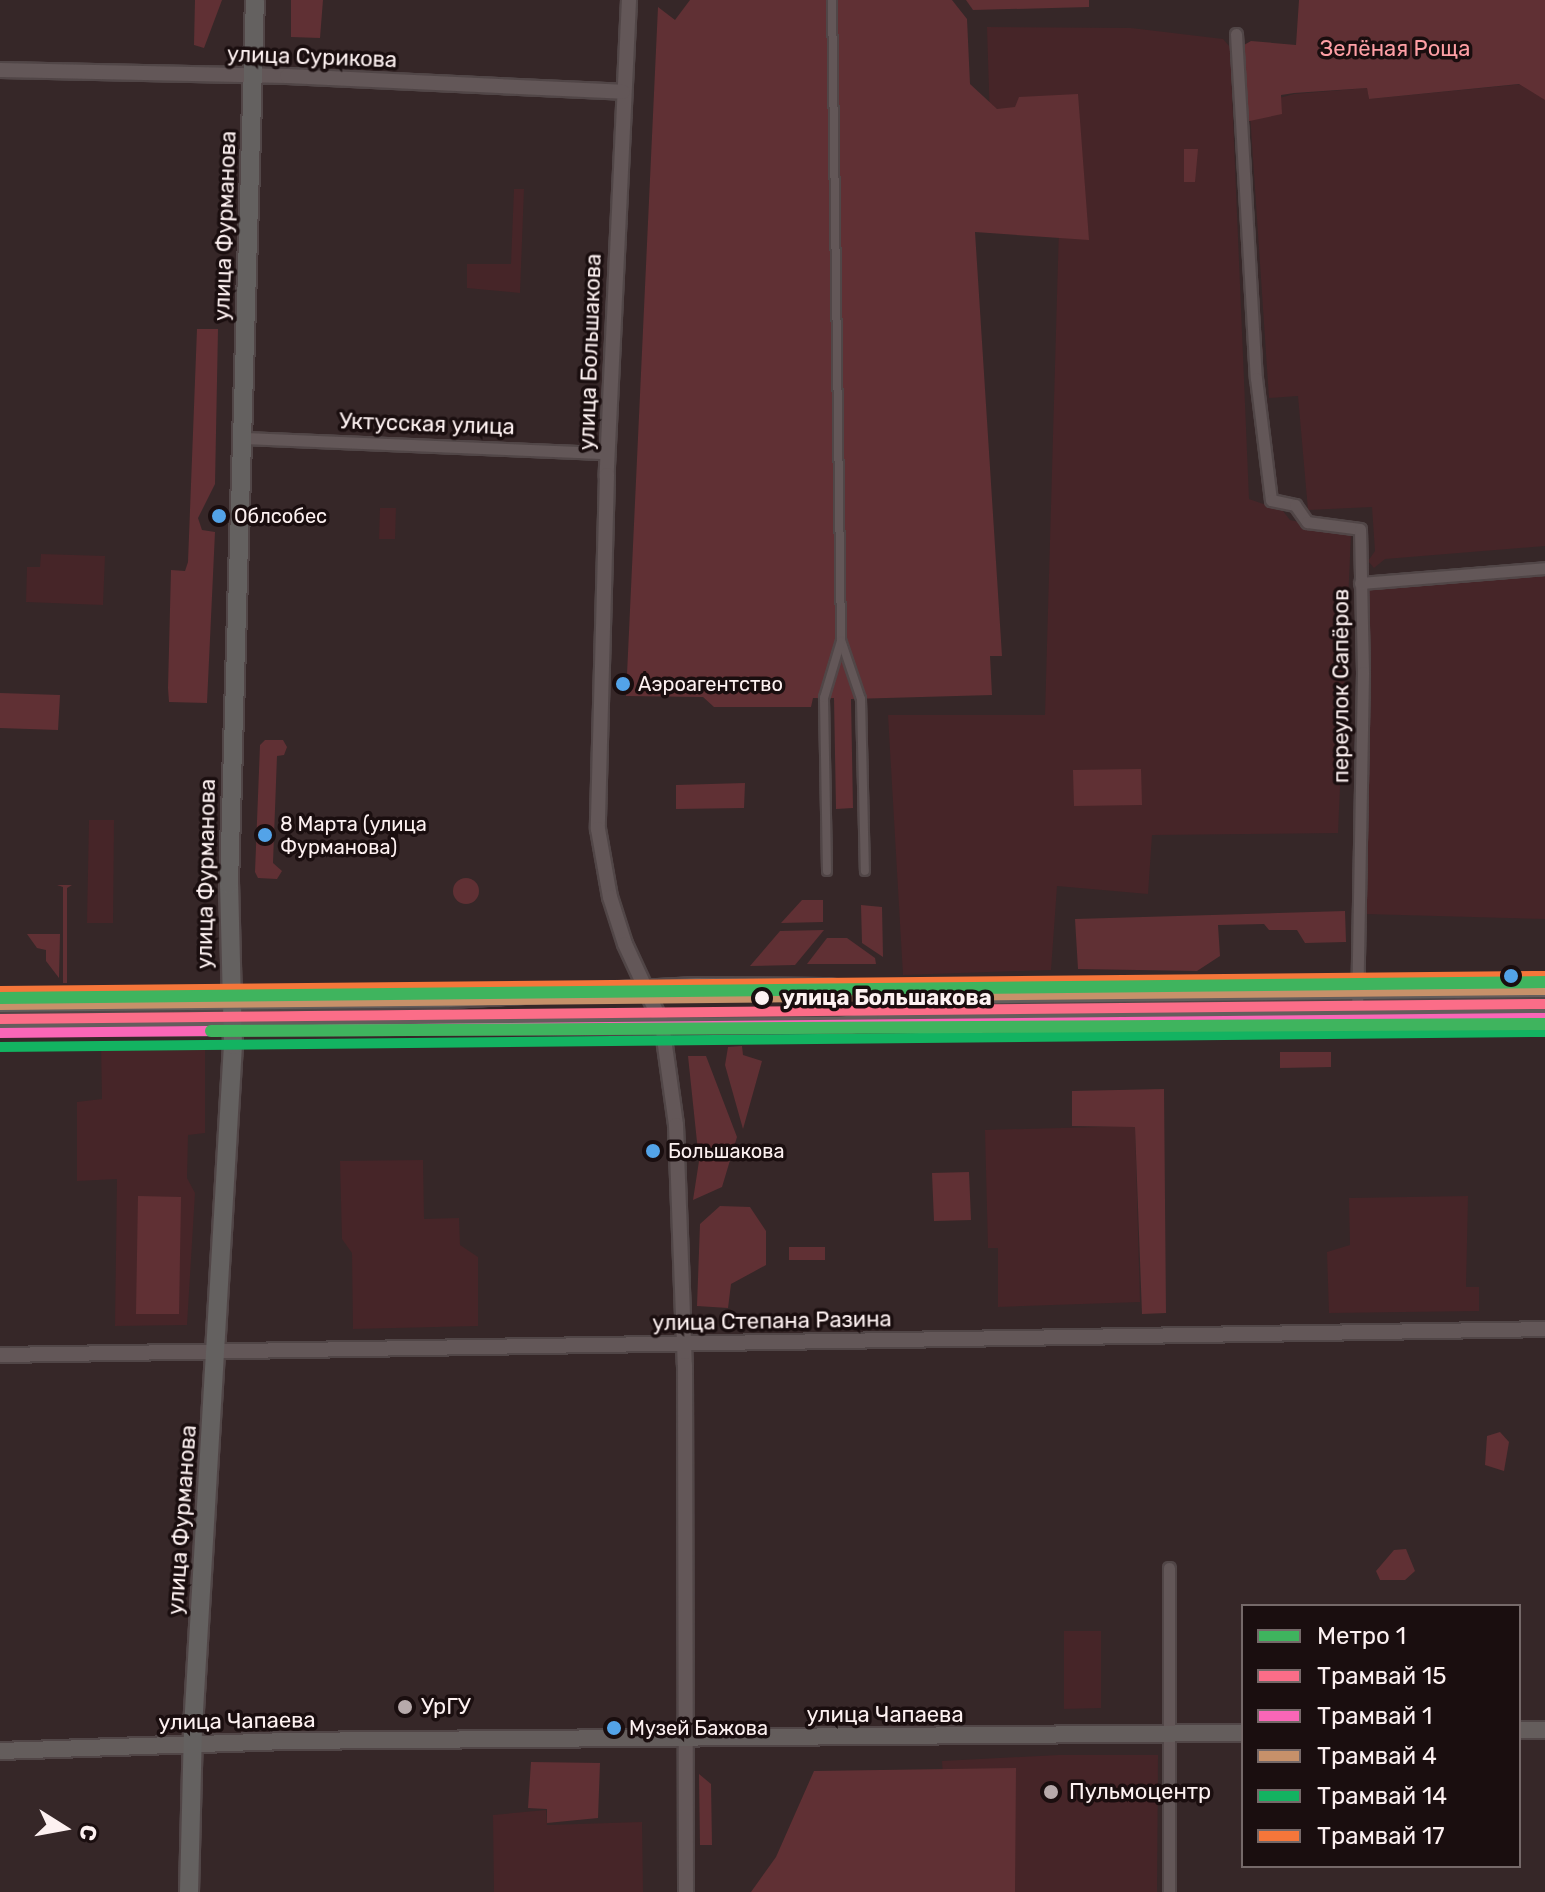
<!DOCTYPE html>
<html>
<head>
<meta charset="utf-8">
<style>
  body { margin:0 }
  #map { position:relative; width:1545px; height:1892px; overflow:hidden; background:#362728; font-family:Rubik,sans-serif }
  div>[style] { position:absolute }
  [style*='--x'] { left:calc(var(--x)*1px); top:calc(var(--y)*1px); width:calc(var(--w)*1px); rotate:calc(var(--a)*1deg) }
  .built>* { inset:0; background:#462528 }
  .green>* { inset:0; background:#603034 }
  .round { border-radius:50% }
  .roads { filter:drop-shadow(2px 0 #514647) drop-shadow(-2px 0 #514647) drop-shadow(0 2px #514647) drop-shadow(0 -2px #514647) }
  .pedestrian>* { height:8px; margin:-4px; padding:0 4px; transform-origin:4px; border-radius:4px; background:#635758 }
  .minor>* { height:11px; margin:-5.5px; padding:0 5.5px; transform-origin:5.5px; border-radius:5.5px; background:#635758 }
  .tertiary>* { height:14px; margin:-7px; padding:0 7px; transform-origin:7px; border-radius:7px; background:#635758 }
  .secondary>* { height:16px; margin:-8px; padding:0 8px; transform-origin:8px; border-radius:8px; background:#645d5c }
  .primary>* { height:18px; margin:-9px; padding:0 9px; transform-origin:9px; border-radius:9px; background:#646160 }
  .tram-1>* { height:10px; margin:-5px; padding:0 5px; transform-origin:5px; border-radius:5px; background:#fb6d88 }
  .tram-2>* { height:10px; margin:-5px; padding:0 5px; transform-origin:5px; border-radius:5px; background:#fa66b7 }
  .tram-3>* { height:10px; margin:-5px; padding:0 5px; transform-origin:5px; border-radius:5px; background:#c7916a }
  .tram-4>* { height:10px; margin:-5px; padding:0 5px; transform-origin:5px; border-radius:5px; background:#13b361 }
  .tram-5>* { height:10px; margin:-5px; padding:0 5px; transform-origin:5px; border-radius:5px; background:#f5763a }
  .metro-1>* { height:12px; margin:-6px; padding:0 6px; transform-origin:6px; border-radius:6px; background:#3fb45e }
  .dots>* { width:22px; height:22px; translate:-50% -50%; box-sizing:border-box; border:4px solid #1a0e0f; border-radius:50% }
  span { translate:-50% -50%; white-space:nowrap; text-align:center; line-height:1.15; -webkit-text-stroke:7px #1a0e0f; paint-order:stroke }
  .bus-label { font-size:20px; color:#fdf1f1 }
  .left { translate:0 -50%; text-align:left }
  .park-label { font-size:22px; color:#fe9fa5 }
  .street-label { font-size:22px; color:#fdf1f1 }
  .stop-label { font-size:22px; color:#fdf1f1; font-weight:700 }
  .poi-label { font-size:22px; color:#fdf1f1 }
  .legend { position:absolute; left:1241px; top:1604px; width:280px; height:264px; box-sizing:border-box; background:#1a0e0f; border:2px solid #756969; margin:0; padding:10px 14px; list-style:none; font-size:24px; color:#fdf1f1 }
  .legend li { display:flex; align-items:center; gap:16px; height:40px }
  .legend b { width:40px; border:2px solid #756969 }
  .north { position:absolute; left:24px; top:1788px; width:80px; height:80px; -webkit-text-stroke:6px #1a0e0f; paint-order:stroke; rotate:101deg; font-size:22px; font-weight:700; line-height:32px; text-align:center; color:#fdf1f1 }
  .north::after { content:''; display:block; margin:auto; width:28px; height:36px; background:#fdf1f1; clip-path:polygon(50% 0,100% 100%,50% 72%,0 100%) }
</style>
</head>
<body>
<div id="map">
  <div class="built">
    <div style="clip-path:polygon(987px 27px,1131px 28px,1223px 39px,1230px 47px,1249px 499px,1283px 511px,1290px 520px,1351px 533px,1338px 833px,1152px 835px,1148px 894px,1057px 886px,1051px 970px,903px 975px,888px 715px,1045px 715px,1062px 122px,990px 122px)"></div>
    <div style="clip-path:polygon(1545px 82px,1545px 546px,1385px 559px,1374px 568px,1368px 561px,1375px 551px,1372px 507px,1308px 510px,1298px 396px,1269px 398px,1250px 114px,1253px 105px,1294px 94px,1367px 88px,1369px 99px)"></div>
    <div style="clip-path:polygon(514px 189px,524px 189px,520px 293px,467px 288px,467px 264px,511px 264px)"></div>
    <div style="clip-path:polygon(380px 508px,396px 508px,395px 539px,379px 539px)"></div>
    <div style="clip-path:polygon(41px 554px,105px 556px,103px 605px,26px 602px,27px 567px,40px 567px)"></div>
    <div style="clip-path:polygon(1545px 576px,1545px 919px,1365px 914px,1365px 589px)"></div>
    <div style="clip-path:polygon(89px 820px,114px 820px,113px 923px,87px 923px)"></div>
    <div style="clip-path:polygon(205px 1044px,205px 1133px,188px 1135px,187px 1178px,195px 1193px,187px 1325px,115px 1326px,117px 1179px,77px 1181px,77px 1102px,102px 1099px,101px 1045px)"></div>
    <div style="clip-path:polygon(1135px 1126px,1140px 1302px,998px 1307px,998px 1248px,988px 1248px,985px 1130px)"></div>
    <div style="clip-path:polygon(423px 1160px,424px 1219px,459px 1218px,460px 1245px,478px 1257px,478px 1326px,353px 1329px,352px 1253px,342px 1239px,340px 1161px)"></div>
    <div style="clip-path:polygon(1468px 1196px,1466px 1287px,1479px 1287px,1479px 1311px,1329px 1313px,1327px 1252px,1350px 1245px,1349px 1198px)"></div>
    <div style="clip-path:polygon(1064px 1631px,1101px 1631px,1101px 1708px,1064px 1709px)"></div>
    <div style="clip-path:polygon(1059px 1755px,1158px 1755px,1157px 1892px,950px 1892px,942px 1761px)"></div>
    <div style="clip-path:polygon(546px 1810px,547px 1825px,642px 1822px,643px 1892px,494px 1892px,493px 1815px)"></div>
  </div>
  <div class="green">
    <div style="clip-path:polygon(195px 0,222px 0,204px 48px,194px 45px)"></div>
    <div style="clip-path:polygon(291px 0,323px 0,320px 38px,291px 37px)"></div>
    <div style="clip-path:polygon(690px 0,952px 0,967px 19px,970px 84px,997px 109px,1015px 107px,1019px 97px,1078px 94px,1089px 240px,975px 232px,1002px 656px,990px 656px,992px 695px,851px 699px,853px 808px,836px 809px,834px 698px,813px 698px,811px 707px,714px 707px,703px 697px,626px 696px,658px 7px,675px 20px)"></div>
    <div style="clip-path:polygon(966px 0,1089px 0,1089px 7px,973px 10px)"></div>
    <div style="clip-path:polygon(1299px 0,1545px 0,1545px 100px,1519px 84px,1369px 99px,1367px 88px,1294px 93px,1281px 95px,1282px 114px,1245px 122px,1244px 45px,1251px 41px,1296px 45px)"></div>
    <div style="clip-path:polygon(1184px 149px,1198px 149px,1195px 182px,1184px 182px)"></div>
    <div style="clip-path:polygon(1237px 152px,1247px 153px,1251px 171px,1263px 360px,1252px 359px)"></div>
    <div style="clip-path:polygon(197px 329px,218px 329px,215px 484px,198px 518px,202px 530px,215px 532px,207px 703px,169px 702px,168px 688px,171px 570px,185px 571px,188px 562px)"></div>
    <div style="clip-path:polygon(0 693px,60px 695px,58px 730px,0 728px)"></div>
    <div style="clip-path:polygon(265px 740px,283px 740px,287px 747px,284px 755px,277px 756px,273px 863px,282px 871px,277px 879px,258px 878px,255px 872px,260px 745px)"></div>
    <div style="clip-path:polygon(1141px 769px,1142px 805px,1074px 806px,1073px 770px)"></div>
    <div style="clip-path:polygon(745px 783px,744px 808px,676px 809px,676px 785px)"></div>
    <div class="round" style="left:453px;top:878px;width:26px;height:26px"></div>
    <div style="clip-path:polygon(57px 885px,72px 885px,67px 888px,67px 983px,63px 983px,63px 887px)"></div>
    <div style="clip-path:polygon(802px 900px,823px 900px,823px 922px,781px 923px)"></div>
    <div style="clip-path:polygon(861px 905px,882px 907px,883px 957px,862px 943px)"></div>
    <div style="clip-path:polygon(1345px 911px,1346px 942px,1305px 943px,1297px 930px,1269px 930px,1264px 924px,1218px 925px,1220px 956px,1197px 971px,1078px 969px,1075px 919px)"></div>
    <div style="clip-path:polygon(824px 930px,795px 965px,750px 966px,780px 931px)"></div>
    <div style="clip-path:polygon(27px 934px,60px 934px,59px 978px,46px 961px,46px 950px,37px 948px)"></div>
    <div style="clip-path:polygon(827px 938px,847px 938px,875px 958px,876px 964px,807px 964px)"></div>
    <div style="clip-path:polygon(742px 1046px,743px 1055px,762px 1061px,743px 1129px,725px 1065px,728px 1047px)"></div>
    <div style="clip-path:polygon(1280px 1052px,1331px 1052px,1331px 1067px,1280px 1068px)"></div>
    <div style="clip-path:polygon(688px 1056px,706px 1056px,737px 1137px,722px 1187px,693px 1200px,699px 1161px)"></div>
    <div style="clip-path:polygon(1164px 1089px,1166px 1313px,1142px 1314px,1135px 1127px,1072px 1126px,1072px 1091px)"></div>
    <div style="clip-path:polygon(969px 1172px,971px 1220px,934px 1221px,932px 1173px)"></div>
    <div style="clip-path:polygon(138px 1196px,181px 1197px,179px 1314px,136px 1314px)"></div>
    <div style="clip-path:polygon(720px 1206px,750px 1207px,766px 1231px,766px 1265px,731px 1284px,728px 1308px,697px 1306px,700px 1224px)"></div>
    <div style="clip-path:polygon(789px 1247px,825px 1247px,825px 1260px,789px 1260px)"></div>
    <div style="clip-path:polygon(1500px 1432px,1509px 1442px,1504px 1471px,1485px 1465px,1487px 1436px)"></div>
    <div style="clip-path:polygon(1406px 1549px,1415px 1571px,1405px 1580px,1380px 1580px,1376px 1571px,1394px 1550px)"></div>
    <div style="clip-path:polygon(531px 1762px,600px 1763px,598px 1818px,547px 1823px,547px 1809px,528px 1808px)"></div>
    <div style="clip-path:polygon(1016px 1768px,1015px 1892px,751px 1892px,776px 1857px,814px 1771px)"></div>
    <div style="clip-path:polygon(699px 1774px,711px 1784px,712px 1845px,700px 1845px)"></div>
  </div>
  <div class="roads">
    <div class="pedestrian">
      <div style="--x:832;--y:0;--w:640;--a:89.19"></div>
      <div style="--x:841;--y:640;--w:62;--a:71.3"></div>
      <div style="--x:861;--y:699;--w:172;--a:88.7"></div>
      <div style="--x:827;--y:871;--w:173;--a:-91"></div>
      <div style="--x:824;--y:698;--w:59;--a:-73.4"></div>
    </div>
    <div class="minor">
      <div style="--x:1236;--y:34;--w:345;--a:86.7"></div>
      <div style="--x:1256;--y:378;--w:123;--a:83"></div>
      <div style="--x:1271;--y:500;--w:25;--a:12"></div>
      <div style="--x:1295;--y:505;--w:21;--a:55"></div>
      <div style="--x:1307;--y:522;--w:53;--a:7.5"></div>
      <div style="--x:1360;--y:529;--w:143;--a:88.8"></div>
      <div style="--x:1363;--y:672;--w:343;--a:91"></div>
      <div style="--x:244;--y:438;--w:364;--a:2.4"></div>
      <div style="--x:1360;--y:583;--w:186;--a:-4.6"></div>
      <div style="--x:1169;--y:1568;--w:324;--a:90"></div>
    </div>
    <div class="tertiary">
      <div style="--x:629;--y:0;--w:476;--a:92.7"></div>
      <div style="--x:607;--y:475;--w:354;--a:91.5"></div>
      <div style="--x:598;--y:829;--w:69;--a:80"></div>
      <div style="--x:610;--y:897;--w:49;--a:72.3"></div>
      <div style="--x:625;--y:944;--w:88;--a:65.2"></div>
      <div style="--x:662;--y:1024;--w:102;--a:82.1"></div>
      <div style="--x:676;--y:1125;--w:240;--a:87.9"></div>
      <div style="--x:685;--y:1365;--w:527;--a:89.89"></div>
      <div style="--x:0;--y:70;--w:287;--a:1.2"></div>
      <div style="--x:287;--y:76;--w:336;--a:2.7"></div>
      <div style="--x:0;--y:1355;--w:1545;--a:-0.96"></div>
    </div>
    <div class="secondary">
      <div style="--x:0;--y:1004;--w:449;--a:-0.6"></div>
      <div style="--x:449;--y:999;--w:247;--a:-3"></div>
      <div style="--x:696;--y:986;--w:129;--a:0.4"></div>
      <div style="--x:825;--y:987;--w:94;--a:5.5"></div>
      <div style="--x:919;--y:996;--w:626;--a:-0.64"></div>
      <div style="--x:0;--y:1027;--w:839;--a:-0.14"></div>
      <div style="--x:839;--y:1025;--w:46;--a:-7.4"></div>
      <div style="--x:885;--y:1019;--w:660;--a:-0.43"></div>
      <div style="--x:1519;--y:1730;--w:26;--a:0"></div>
      <div style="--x:0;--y:1751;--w:281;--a:-2"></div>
      <div style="--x:281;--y:1741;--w:962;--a:-0.48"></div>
    </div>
    <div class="primary">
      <div style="--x:189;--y:1892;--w:164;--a:-88.6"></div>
      <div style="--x:193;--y:1728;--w:684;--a:-86.65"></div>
      <div style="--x:233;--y:1045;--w:161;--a:-91.4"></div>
      <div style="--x:229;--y:884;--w:884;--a:-88.32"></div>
    </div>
  </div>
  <div class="tram-1">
    <div style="--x:0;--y:1019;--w:1545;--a:-0.56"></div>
  </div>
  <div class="tram-2">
    <div style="--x:0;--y:1033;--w:1545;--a:-0.56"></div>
  </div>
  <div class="tram-3">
    <div style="--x:0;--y:1005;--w:1545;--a:-0.56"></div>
  </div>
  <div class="tram-4">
    <div style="--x:0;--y:1047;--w:1545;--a:-0.56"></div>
  </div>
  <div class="tram-5">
    <div style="--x:0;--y:991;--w:1545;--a:-0.56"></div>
  </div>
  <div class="metro-1">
    <div style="--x:0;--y:998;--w:1545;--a:-0.59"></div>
    <div style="--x:211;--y:1031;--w:1334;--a:-0.3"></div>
  </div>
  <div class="dots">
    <div style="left:219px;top:516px;background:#53a3e8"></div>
    <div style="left:623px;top:684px;background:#53a3e8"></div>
    <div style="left:265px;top:835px;background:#53a3e8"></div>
    <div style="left:1511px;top:976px;background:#53a3e8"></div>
    <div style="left:762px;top:998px;background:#fdf1f1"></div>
    <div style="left:653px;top:1151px;background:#53a3e8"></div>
    <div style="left:405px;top:1707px;background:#b7aaab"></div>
    <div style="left:614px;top:1728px;background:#53a3e8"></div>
    <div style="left:1051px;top:1792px;background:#b7aaab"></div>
  </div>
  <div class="bus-label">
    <span class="left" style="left:234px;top:516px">Облсобес</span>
    <span class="left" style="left:638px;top:684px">Аэроагентство</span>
    <span class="left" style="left:280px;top:836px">8 Марта (улица<br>Фурманова)</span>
    <span class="left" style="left:668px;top:1151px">Большакова</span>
    <span class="left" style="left:629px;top:1728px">Музей Бажова</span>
  </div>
  <div class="park-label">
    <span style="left:1395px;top:49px">Зелёная Роща</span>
  </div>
  <div class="street-label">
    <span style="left:312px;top:57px;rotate:2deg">улица Сурикова</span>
    <span style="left:225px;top:226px;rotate:-88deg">улица Фурманова</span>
    <span style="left:590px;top:352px;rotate:-88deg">улица Большакова</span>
    <span style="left:427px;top:424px;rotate:2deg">Уктусская улица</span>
    <span style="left:1341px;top:686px;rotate:-90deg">переулок Сапёров</span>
    <span style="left:206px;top:874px;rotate:-89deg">улица Фурманова</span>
    <span style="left:772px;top:1321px;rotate:-1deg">улица Степана Разина</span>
    <span style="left:182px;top:1520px;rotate:-86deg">улица Фурманова</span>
    <span style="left:885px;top:1715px">улица Чапаева</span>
    <span style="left:237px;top:1721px;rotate:-1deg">улица Чапаева</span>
  </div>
  <div class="stop-label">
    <span class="left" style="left:782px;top:998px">улица Большакова</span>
  </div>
  <div class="poi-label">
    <span class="left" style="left:421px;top:1707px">УрГУ</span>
    <span class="left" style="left:1069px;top:1792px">Пульмоцентр</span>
  </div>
  <ul class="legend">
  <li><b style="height:10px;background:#3fb45e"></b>Метро 1</li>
  <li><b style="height:10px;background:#fb6d88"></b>Трамвай 15</li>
  <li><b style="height:10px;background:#fa66b7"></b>Трамвай 1</li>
  <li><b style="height:10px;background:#c7916a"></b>Трамвай 4</li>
  <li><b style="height:10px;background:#13b361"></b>Трамвай 14</li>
  <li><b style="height:10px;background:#f5763a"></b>Трамвай 17</li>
  </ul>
  <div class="north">С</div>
</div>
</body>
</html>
